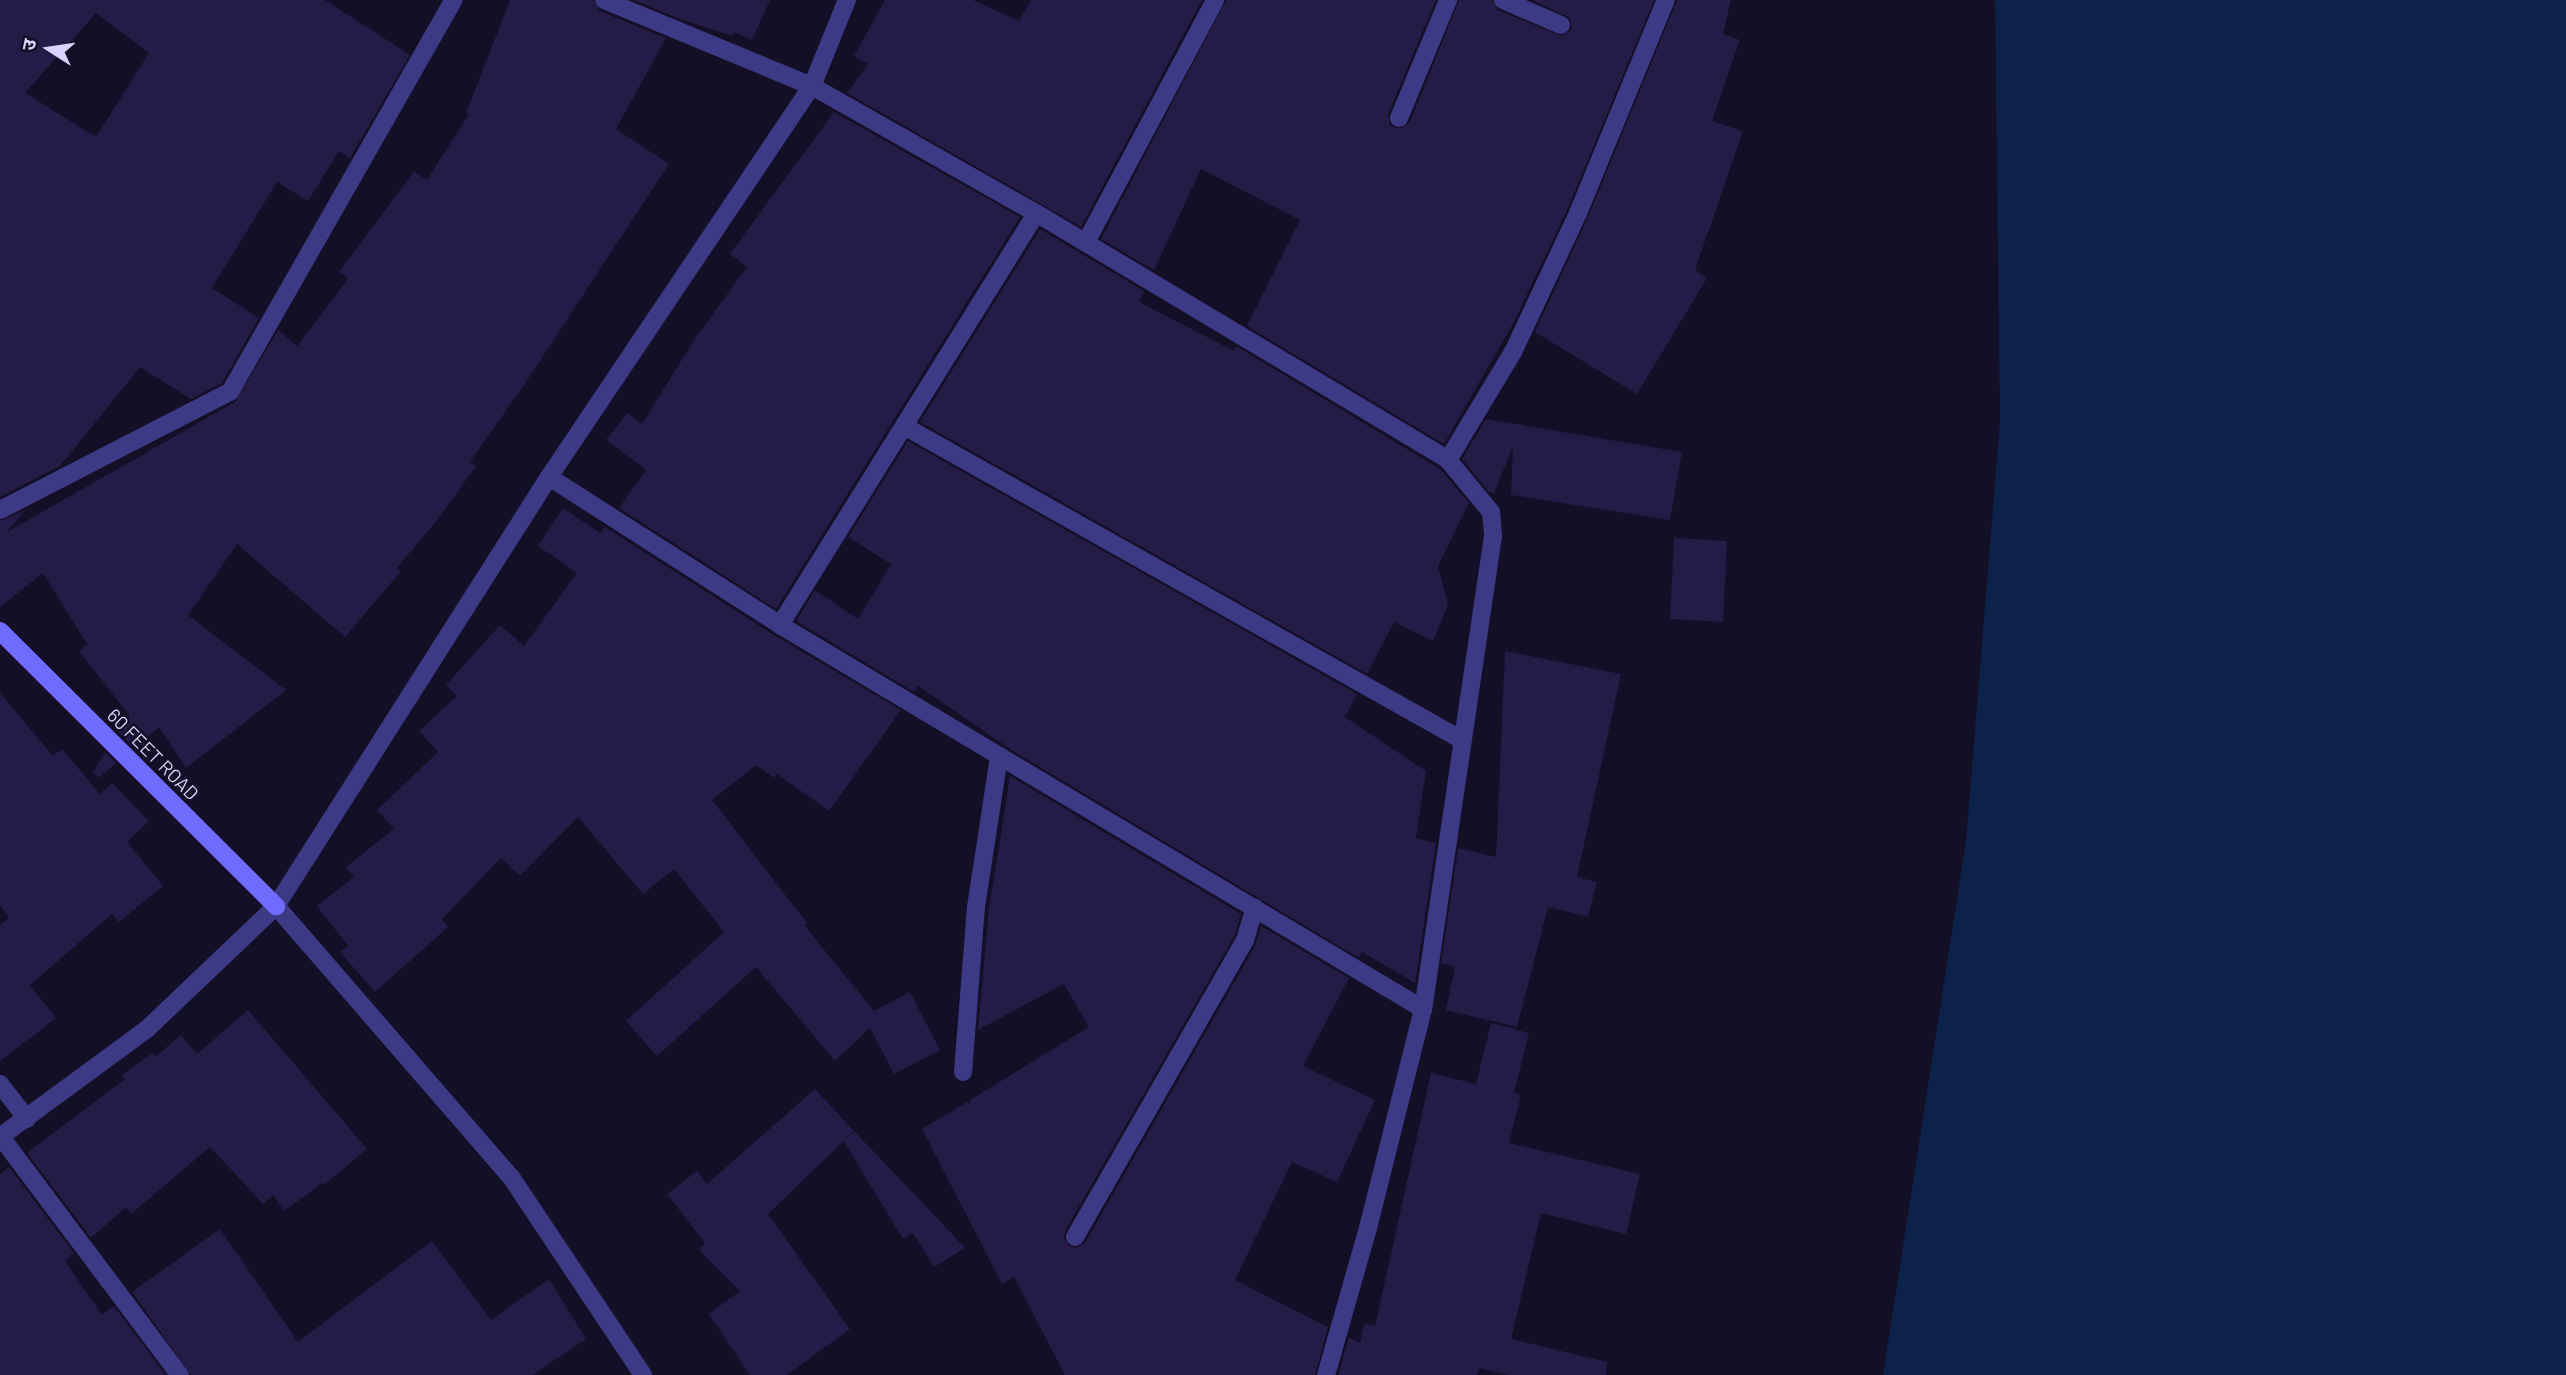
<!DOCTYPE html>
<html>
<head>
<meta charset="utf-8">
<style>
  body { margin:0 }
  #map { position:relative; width:2566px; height:1375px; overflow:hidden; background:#130f26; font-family:Barlow,"Noto Sans Devanagari",sans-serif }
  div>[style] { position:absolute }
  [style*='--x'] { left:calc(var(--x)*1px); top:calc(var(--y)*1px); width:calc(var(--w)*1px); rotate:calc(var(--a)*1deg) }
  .water>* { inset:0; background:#0c2248 }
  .building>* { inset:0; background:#241b47 }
  .street>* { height:18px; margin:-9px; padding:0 9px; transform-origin:9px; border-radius:9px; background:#3d3a85 }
  .secondary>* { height:18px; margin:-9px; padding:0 9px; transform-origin:9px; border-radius:9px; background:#6f6bff }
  span { translate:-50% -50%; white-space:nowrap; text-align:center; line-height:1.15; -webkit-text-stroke:5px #130f26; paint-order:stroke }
  .street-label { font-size:19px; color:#d9d4ff }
  .north { position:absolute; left:14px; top:14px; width:70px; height:70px; -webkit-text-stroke:5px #130f26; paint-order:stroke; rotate:282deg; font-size:19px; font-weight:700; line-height:28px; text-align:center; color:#d9d4ff }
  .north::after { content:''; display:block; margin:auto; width:24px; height:32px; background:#d9d4ff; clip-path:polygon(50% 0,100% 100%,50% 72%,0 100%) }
</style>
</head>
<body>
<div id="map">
  <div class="water">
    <div style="clip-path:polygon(1995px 0,2566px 0,2566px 1375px,1883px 1375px,1966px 841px,2000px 421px)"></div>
  </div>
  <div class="building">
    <div style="clip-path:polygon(evenodd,0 0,325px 0,410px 55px,350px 158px,339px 151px,308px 201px,277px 182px,212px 288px,259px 318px,222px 383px,191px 399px,140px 367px,60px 466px,0 497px,0 0,96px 13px,149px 53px,96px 137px,25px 93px,96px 13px)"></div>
    <div style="clip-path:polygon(510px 0,593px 0,600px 11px,666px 38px,616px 129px,669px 164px,528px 379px,470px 462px,476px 466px,438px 519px,397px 568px,401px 571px,345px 637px,237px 544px,188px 615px,286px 690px,186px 768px,159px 727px,134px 748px,118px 732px,129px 715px,79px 651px,87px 644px,43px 573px,0 607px,0 521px,25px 510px,7px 532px,235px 402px,278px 330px,297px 346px,348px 279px,339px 272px,414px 171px,427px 180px,469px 114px,466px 113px)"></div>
    <div style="clip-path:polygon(634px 0,770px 0,752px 40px,734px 32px,732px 36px,677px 18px)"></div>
    <div style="clip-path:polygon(885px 0,973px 0,1019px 21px,1031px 0,1202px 0,1081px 227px,847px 93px,868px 64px,854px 56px)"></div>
    <div style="clip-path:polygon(1226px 0,1436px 0,1388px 114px,1390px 125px,1400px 129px,1410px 122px,1459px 0,1492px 0,1498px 10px,1562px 36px,1572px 29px,1570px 18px,1532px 0,1654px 0,1568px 208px,1515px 320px,1444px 444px,1247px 326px,1300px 220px,1201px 169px,1154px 270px,1101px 239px)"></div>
    <div style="clip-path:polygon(1677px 0,1731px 0,1723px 34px,1740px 40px,1712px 121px,1743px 131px,1695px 270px,1707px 278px,1637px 394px,1535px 332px,1588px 217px)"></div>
    <div style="clip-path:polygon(834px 112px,1020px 217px,776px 609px,619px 508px,646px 470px,606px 440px,627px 413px,642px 424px,696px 337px,747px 267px,730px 254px)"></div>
    <div style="clip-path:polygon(1040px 229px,1144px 291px,1139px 302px,1234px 351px,1236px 346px,1440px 469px,1469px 503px,1438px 566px,1448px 605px,1433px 641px,1394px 622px,1367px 674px,920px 422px)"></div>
    <div style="clip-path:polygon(1486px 419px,1682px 452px,1670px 520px,1511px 495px,1513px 446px,1494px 493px,1489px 492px,1462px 459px)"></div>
    <div style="clip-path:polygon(908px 441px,1357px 694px,1345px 717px,1426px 771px,1416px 838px,1436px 843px,1415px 983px,1362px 952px,1359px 958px,1013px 751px,918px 686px,914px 692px,796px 621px,815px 590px,858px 619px,891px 564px,848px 537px)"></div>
    <div style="clip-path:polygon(563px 508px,600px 533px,605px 527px,774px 635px,901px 710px,829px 811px,777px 774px,774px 778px,756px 765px,712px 800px,807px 923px,804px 925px,874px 1011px,910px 992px,940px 1050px,894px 1074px,870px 1028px,835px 1061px,756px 967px,657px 1056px,626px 1021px,724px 932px,674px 869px,643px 894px,578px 817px,520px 876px,501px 858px,442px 919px,448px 927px,375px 992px,340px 952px,348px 946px,317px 906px,354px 877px,346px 867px,394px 829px,377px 810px,438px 752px,419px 731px,457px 696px,446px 685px,500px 625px,524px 646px,577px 573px,538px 546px)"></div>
    <div style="clip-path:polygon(1674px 538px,1727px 541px,1723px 622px,1670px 619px)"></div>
    <div style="clip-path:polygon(1505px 651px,1621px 674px,1577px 877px,1597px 882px,1588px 917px,1548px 907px,1517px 1027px,1446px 1010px,1455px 967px,1441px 963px,1458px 848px,1496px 857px)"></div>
    <div style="clip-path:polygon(0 693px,53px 756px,62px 749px,100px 794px,112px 783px,149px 821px,127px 842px,163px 886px,119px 922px,112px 914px,30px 985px,56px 1018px,0 1061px,0 925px,9px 918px,0 905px)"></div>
    <div style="clip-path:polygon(105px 752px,116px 763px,99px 778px,93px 772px)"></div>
    <div style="clip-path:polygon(1010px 776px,1241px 914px,1235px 935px,1065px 1231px,1064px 1238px,1069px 1246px,1076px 1248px,1085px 1243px,1255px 946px,1261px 926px,1349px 978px,1303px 1066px,1375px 1100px,1337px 1182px,1292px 1162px,1235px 1280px,1328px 1327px,1315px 1375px,1065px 1375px,1014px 1277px,1002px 1284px,922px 1129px,967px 1102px,969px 1105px,970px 1100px,1089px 1027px,1064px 984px,978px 1030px,989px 909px)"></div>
    <div style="clip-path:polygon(248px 1010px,367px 1149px,324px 1185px,322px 1183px,284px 1211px,273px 1195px,263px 1204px,210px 1147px,131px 1214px,126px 1207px,91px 1238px,27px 1153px,125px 1079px,122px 1075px,153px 1053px,155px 1057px,181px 1035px,197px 1054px)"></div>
    <div style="clip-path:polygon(1491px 1023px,1529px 1033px,1514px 1093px,1521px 1095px,1509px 1143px,1640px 1174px,1626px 1234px,1541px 1213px,1511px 1339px,1607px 1362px,1606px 1375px,1508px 1375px,1479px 1368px,1477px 1375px,1338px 1375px,1349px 1337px,1360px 1343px,1364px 1324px,1375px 1326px,1431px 1073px,1476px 1084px)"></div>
    <div style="clip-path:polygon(815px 1089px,854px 1131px,768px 1214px,850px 1329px,787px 1375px,750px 1375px,709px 1314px,740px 1291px,699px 1250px,705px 1243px,667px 1194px,697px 1171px,707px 1184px)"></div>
    <div style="clip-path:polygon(855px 1132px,938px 1219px,965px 1248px,934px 1267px,913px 1233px,903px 1239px,843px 1140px)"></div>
    <div style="clip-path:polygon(9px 1167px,74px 1253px,65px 1261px,102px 1315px,114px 1306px,166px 1375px,0 1375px,0 1174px)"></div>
    <div style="clip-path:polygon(220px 1229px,298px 1342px,432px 1241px,491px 1320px,549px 1279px,586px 1339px,532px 1375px,191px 1375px,132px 1292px)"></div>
  </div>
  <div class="street">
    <div style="--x:604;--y:0;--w:225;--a:22.5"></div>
    <div style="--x:812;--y:86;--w:257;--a:29.6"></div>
    <div style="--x:1036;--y:213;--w:480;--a:30.9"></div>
    <div style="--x:1448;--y:460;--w:67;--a:50.4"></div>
    <div style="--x:1491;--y:512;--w:24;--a:85"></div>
    <div style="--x:1493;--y:536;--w:478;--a:98.4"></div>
    <div style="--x:1423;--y:1009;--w:226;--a:104.1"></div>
    <div style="--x:1368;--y:1228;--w:153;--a:105.9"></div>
    <div style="--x:1503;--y:0;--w:63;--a:23.3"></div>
    <div style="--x:1399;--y:118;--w:128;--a:-67.4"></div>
    <div style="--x:1086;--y:242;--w:274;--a:-61.9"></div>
    <div style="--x:904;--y:426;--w:640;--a:29.37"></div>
    <div style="--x:1448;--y:460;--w:126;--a:-59"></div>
    <div style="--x:1513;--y:352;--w:153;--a:-64.9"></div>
    <div style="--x:1578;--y:213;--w:230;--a:-67.6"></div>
    <div style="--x:549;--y:477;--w:274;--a:32.6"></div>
    <div style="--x:780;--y:625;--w:749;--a:30.85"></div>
    <div style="--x:0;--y:510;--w:259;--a:-27.2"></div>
    <div style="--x:230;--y:392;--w:451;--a:-60.3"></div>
    <div style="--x:780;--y:625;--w:485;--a:-58.1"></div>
    <div style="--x:276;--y:906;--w:359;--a:49.1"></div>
    <div style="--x:511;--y:1177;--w:238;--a:56.3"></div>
    <div style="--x:963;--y:1072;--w:166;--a:-85.5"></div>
    <div style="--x:976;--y:907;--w:153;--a:-81.3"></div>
    <div style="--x:0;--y:1084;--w:44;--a:52.4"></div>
    <div style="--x:0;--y:1137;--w:182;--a:-36.3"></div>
    <div style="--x:147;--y:1029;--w:178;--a:-43.6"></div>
    <div style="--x:276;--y:906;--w:508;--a:-57.53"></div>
    <div style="--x:549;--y:477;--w:471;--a:-56.1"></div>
    <div style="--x:812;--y:86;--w:93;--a:-67.9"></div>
    <div style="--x:1;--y:1137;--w:298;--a:53.1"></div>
    <div style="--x:1075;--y:1237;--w:342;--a:-60.2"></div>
    <div style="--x:1245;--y:940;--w:34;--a:-73"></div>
  </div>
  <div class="secondary">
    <div style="--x:0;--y:631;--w:390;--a:44.9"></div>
  </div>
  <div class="street-label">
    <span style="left:153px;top:754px;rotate:45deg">60 FEET ROAD</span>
  </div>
  <div class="north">उ</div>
</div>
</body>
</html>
